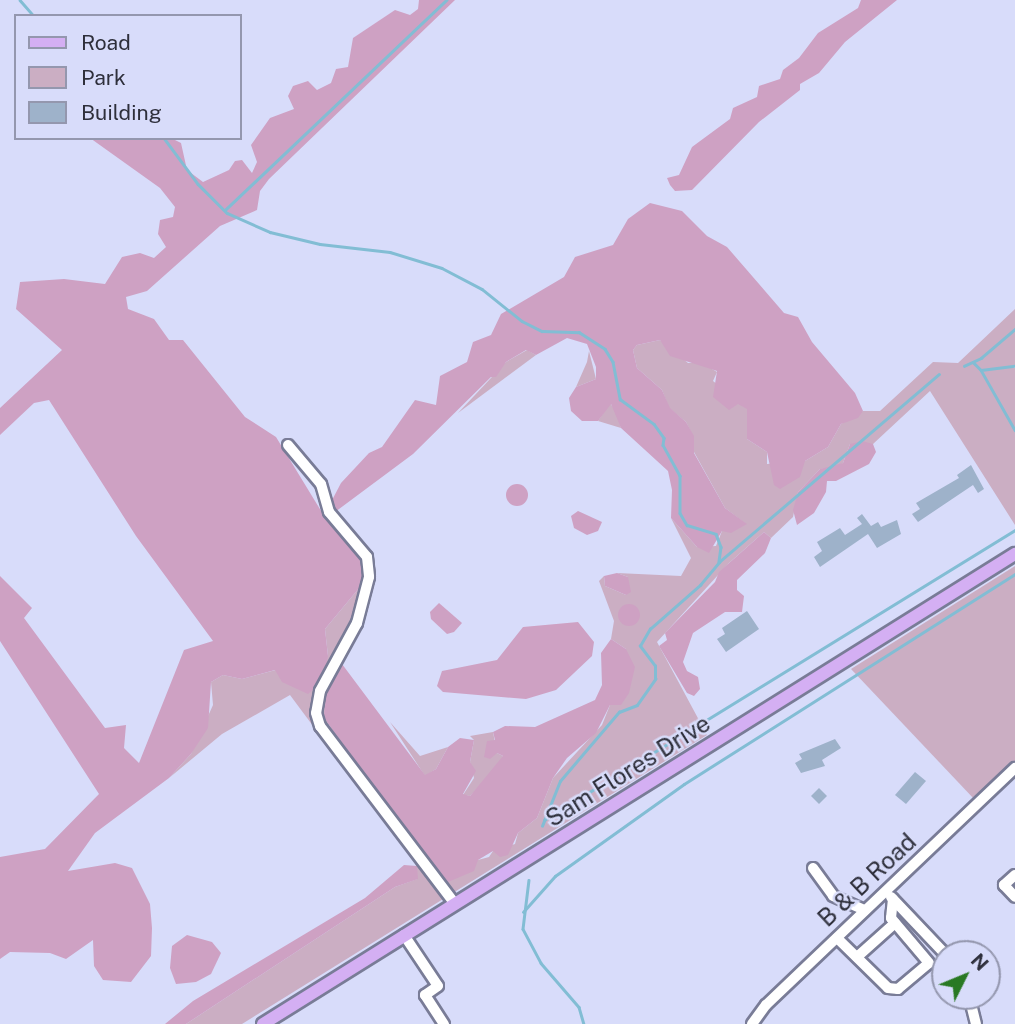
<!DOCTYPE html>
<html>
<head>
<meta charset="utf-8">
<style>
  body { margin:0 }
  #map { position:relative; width:1015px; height:1024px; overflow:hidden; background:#d8dcfa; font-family:"Public Sans",sans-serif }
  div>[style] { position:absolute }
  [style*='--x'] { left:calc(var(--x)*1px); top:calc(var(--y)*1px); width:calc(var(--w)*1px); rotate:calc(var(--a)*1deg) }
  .green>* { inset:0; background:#cbaec3 }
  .forest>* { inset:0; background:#cea1c3 }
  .round { border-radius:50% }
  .stream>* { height:2.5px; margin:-1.25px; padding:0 1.25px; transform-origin:1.25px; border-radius:1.25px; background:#82bdd4 }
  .building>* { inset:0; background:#9eb2ca }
  .roads { filter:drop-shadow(2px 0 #797c97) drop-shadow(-2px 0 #797c97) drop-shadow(0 2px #797c97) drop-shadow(0 -2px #797c97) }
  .minor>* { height:10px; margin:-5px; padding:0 5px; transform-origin:5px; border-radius:5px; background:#fff }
  .major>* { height:12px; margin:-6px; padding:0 6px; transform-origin:6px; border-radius:6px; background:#d4aff3 }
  span { translate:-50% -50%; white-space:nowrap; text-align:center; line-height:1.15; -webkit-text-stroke:5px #d8dcfa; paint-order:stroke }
  .street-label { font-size:24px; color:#2e2f3b }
  .legend { position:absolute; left:14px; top:14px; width:228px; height:126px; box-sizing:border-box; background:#d8dcfa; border:2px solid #9497ae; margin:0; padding:9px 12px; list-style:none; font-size:21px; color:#2e2f3b }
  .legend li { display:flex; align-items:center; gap:14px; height:35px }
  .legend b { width:35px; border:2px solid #9497ae }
  .north { position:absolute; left:931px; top:940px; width:70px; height:70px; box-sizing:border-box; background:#d8dcfa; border:2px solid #9497ae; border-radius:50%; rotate:47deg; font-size:19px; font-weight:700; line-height:28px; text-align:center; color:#2e2f3b }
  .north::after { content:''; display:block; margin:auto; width:24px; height:32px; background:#297923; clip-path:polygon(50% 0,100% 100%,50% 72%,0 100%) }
</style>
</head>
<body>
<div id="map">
  <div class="green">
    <div style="clip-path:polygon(1015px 309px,1015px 365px,1003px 368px,1015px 368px,1015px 525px,930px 391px,873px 444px,850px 444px,843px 463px,836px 468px,820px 469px,798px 492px,793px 517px,771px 538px,764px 532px,729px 563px,657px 642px,707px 735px,242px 1024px,186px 1024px,395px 887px,417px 879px,417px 866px,290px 695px,222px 734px,169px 778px,191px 754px,213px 705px,211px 682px,223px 675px,242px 679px,328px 656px,325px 629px,365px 581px,342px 664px,336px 669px,328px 730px,415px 844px,478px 860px,489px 857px,493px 851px,515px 844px,518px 833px,537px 818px,553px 778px,602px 725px,610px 705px,626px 649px,611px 639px,614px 621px,599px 581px,604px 576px,605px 586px,626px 595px,628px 577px,617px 573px,681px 576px,691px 558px,671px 518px,697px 547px,716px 546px,722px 531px,746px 524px,725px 508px,694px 452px,693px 436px,686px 422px,669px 408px,662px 390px,637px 368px,633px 350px,637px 345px,660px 340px,688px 363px,702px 363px,717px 372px,713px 381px,748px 409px,747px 439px,767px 452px,767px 464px,805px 461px,828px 447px,841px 424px,863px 411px,880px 411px,933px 362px,958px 363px)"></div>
    <div style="clip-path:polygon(527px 350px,536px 355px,458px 413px,506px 362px)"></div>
    <div style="clip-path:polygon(589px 351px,596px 379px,576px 387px,587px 362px)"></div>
    <div style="clip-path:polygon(610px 403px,617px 413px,621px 428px,598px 421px)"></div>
    <div style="clip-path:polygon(1015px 566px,1015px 762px,975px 800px,851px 669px)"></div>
    <div style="clip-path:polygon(390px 722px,420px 756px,448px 747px,436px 769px,425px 776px)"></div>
    <div style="clip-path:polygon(493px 732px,497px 753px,503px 756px,500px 764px,470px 796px,463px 795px,474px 778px,470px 762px,474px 740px,470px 736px)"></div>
  </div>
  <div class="forest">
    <div style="clip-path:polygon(419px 0,455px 0,269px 179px,260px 191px,257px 210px,220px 226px,147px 291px,126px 297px,128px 309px,154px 319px,169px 340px,183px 340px,245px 417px,276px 437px,326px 519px,366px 557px,365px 581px,325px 629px,328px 656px,323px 681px,308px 694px,282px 682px,275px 670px,242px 679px,223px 675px,211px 682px,208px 728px,191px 754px,169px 778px,95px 833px,68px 871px,115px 863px,132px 868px,150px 904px,152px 928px,151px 956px,131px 982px,103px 980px,94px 966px,93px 940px,66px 959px,50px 953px,10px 952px,0 959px,0 857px,45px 849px,99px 794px,0 641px,0 576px,32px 608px,24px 618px,105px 728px,126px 725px,124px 748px,139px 763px,184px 650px,213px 641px,136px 536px,49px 400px,34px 403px,0 435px,0 408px,62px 350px,16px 309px,20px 282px,64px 279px,105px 284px,122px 257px,140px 253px,154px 258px,166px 247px,158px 234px,160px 220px,173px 217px,175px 207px,160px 188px,90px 138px,171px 138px,181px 143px,187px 170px,203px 182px,229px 170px,235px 161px,242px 160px,252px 173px,257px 162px,251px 145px,270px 118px,294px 109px,288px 96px,293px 86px,308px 81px,317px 90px,331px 83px,336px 69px,348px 67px,353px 38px,395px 10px,410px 15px,418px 9px)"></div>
    <div style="clip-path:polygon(861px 0,897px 0,845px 42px,819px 73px,800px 84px,800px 90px,759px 122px,692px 190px,675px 191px,670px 185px,667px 178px,679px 175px,692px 147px,730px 119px,733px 108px,757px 97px,759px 86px,780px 79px,783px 70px,799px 58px,818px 33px,858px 8px)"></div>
    <div style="clip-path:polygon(650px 203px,682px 211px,707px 236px,727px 247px,784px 313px,798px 317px,812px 342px,855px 393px,863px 411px,858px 418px,841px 424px,828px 447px,805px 461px,800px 477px,780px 489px,774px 485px,767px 452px,747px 439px,747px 409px,738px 404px,729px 410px,713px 397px,717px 371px,670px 356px,660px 340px,637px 345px,633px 350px,637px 368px,662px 390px,670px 408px,686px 422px,694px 436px,694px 453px,725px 508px,747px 524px,731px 533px,722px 531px,709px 553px,697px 547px,671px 518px,672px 490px,668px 471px,621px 428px,611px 404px,598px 421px,582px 421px,571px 411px,569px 398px,576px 387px,596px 379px,596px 367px,587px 344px,567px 338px,536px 355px,526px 350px,506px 362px,496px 377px,491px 377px,413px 454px,335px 512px,330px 504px,341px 483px,369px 453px,382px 447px,415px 400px,436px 405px,440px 376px,467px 362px,473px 342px,491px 335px,501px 314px,564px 277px,575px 257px,613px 245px,628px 219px)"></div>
    <div style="clip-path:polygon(862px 441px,873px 444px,876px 452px,869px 464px,836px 481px,827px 481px,826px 492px,814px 513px,797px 525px,793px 510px,798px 492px,820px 469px,843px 463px,850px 444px)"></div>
    <div class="round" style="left:506px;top:484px;width:22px;height:22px"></div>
    <div style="clip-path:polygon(578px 511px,602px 522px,598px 531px,587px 535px,574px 528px,571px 516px)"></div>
    <div style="clip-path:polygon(764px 532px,771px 538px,765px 553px,737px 580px,737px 590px,744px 596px,742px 612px,725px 612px,693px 633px,683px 662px,687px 671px,698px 677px,700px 689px,694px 696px,687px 693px,659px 646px,667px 640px,665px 633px,715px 582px,719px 572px)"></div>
    <div style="clip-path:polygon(617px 573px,628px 577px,631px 592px,626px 595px,605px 586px,604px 576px)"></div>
    <div style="clip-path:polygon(439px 603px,462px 623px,454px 632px,447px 634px,431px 619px,430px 612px)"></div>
    <div class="round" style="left:618px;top:604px;width:22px;height:22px"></div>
    <div style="clip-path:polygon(578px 622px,594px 642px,592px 656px,556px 690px,526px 699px,443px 692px,437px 686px,442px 671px,497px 660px,523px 627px)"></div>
    <div style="clip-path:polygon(611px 639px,626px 649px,635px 667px,629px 693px,621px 705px,610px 705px,596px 733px,567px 758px,553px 778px,537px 818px,518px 833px,508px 855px,500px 857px,493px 851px,478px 860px,474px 871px,448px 882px,435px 874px,409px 833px,381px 805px,324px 717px,327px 687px,342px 664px,425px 775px,436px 769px,448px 747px,460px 738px,474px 740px,470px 762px,476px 771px,463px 794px,470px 796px,503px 756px,497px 753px,490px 759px,484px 757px,487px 741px,495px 740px,493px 732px,505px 726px,535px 727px,595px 700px,602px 685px,601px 653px)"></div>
    <div style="clip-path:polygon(404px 865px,417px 866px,418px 879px,395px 887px,186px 1024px,165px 1024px,193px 1001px,365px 898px)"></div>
    <div style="clip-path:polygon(187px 935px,212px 942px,221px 953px,211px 974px,196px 982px,176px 984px,170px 968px,172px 946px)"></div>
  </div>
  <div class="stream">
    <div style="--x:20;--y:0;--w:21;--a:49"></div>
    <div style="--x:164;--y:138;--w:57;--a:53.5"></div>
    <div style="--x:198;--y:184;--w:41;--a:45"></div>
    <div style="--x:227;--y:213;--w:47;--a:23.8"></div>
    <div style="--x:270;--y:232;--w:51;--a:13.5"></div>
    <div style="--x:320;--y:244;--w:70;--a:6.5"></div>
    <div style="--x:390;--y:252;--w:54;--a:17.1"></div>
    <div style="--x:442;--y:268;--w:45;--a:27.7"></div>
    <div style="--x:482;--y:289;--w:51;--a:38.7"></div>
    <div style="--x:522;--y:321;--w:22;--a:27"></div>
    <div style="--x:542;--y:331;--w:37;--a:2"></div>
    <div style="--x:579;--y:332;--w:31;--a:33"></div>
    <div style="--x:605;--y:349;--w:15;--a:58"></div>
    <div style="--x:613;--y:362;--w:38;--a:79"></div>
    <div style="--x:620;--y:399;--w:42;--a:36.3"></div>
    <div style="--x:654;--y:424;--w:17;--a:54"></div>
    <div style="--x:664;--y:438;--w:7;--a:98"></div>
    <div style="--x:663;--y:445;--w:35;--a:61"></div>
    <div style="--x:680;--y:476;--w:37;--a:90"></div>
    <div style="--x:680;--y:513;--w:14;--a:60"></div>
    <div style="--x:687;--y:525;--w:30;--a:17"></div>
    <div style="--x:716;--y:534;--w:14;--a:69"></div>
    <div style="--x:721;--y:547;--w:15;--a:98"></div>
    <div style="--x:225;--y:210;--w:305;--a:-43.5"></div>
    <div style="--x:973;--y:362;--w:11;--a:45"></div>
    <div style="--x:981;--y:370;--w:34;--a:-7"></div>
    <div style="--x:964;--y:366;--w:19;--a:-25"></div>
    <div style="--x:981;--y:358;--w:45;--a:-40.5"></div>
    <div style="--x:981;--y:370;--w:69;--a:60.5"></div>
    <div style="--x:544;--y:820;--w:553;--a:-31.62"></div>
    <div style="--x:542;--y:826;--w:48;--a:-68.2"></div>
    <div style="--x:560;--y:781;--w:91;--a:-49.5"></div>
    <div style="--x:619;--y:712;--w:19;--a:-21"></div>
    <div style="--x:637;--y:705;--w:32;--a:-55"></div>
    <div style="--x:655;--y:679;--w:13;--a:-90"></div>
    <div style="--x:655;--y:666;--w:25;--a:-127"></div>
    <div style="--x:640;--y:646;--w:20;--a:-60"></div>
    <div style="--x:650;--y:629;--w:67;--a:-41.3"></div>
    <div style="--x:700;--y:585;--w:30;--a:-50"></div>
    <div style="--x:719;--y:562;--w:289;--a:-40.5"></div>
    <div style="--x:529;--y:880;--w:49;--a:97"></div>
    <div style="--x:523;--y:929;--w:38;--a:62"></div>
    <div style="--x:541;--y:963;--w:58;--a:49.2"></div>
    <div style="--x:579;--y:1007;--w:18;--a:74"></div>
    <div style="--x:523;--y:912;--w:48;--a:-48.4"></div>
    <div style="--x:555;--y:876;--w:158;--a:-35.5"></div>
    <div style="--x:684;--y:784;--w:392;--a:-32.4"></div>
  </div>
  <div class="building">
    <div style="clip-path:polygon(971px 465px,984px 489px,978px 493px,973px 485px,918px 522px,912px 514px,920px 509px,916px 503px,959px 478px,957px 475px)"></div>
    <div style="clip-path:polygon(862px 514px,871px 526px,878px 522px,881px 527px,897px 520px,901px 534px,877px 548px,868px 534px,820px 567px,814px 557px,822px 551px,817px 542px,840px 528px,845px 535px,862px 524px,857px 518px)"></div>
    <div style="clip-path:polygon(747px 611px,759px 629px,726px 652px,717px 639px,725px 634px,722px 628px)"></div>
    <div style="clip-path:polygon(835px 739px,841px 748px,822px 760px,825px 766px,801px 773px,795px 763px,802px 759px,799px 754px)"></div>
    <div style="clip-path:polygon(915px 772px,926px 781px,906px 804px,895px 795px)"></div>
    <div style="clip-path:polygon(819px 788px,827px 796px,819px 804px,811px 796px)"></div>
  </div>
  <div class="roads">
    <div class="minor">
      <div style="--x:288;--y:445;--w:51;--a:49.8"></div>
      <div style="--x:321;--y:484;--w:29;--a:74"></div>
      <div style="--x:329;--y:512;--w:59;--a:49.8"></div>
      <div style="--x:367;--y:557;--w:20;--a:84"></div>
      <div style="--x:369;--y:577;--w:48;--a:104.6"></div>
      <div style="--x:357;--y:623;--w:77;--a:118.6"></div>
      <div style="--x:320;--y:691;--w:22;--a:100"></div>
      <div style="--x:316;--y:713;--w:14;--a:73"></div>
      <div style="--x:320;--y:726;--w:223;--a:52.8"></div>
      <div style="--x:813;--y:868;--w:34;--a:54"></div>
      <div style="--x:833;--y:896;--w:35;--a:24"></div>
      <div style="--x:1015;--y:875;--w:15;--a:138"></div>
      <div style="--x:1004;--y:885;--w:16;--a:47"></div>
      <div style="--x:891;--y:897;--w:79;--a:46.5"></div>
      <div style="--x:404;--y:935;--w:61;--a:56.3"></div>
      <div style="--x:438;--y:986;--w:16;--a:145"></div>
      <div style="--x:425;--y:995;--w:35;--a:57"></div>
      <div style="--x:837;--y:938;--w:71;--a:44.4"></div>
      <div style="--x:888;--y:988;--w:10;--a:6"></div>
      <div style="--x:898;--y:989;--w:40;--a:-40"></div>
      <div style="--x:929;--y:963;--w:59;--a:-130.2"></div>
      <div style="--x:891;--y:918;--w:19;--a:-84"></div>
      <div style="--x:857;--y:957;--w:51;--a:-41.8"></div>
      <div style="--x:969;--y:996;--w:29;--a:76"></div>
      <div style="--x:752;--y:1024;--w:24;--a:-54"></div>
      <div style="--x:766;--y:1005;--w:344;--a:-43.6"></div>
    </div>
    <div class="major">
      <div style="--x:263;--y:1024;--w:887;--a:-32.01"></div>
    </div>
  </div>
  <div class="street-label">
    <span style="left:628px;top:771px;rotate:-32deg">Sam Flores Drive</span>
    <span style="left:867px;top:880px;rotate:-43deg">B &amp; B Road</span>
  </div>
  <ul class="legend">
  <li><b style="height:9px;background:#d4aff3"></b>Road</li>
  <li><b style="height:19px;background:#cbaec3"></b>Park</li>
  <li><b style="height:19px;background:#9eb2ca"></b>Building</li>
  </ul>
  <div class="north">N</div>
</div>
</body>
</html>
